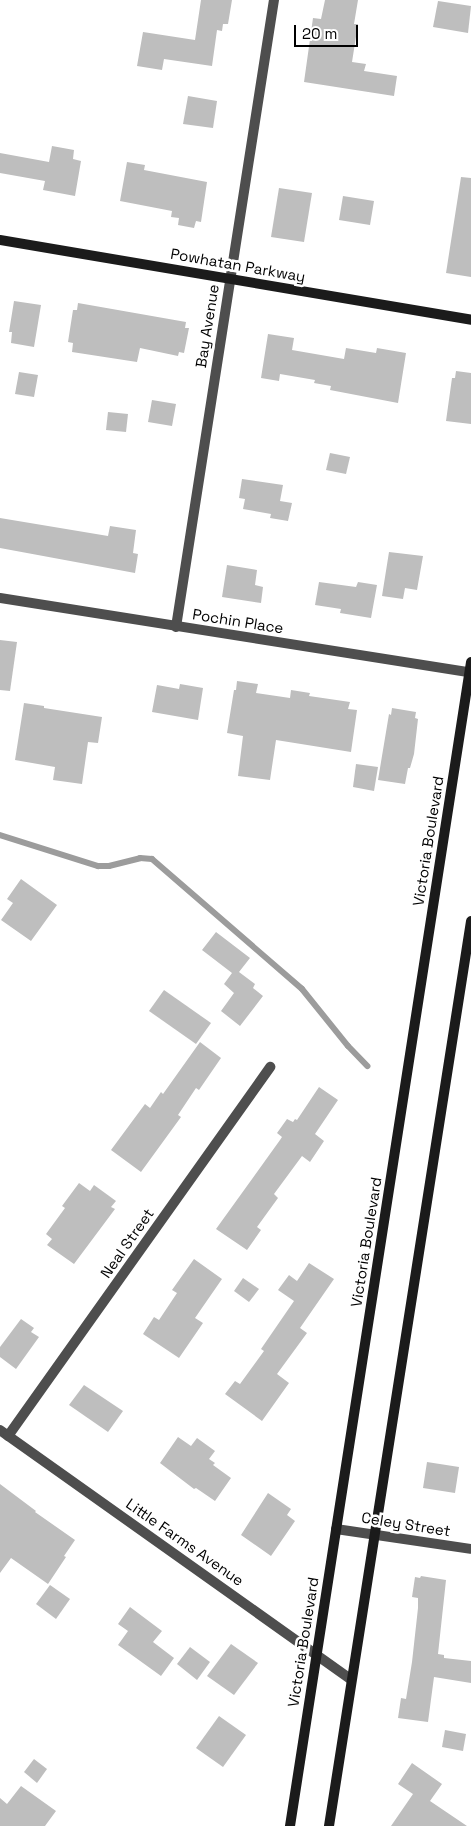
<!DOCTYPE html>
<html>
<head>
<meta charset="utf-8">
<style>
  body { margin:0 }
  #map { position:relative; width:471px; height:1826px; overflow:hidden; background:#fff; font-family:"Space Grotesk",sans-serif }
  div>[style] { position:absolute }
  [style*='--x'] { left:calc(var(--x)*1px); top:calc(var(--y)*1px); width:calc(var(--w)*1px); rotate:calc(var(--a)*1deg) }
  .stream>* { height:6px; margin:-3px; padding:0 3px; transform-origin:3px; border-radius:3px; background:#9c9c9c }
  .building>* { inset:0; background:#bebebe }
  .minor>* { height:10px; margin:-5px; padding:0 5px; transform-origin:5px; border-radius:5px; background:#4e4e4e }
  .secondary>* { height:10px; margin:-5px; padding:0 5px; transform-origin:5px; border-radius:5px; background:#1b1b1b }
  span { translate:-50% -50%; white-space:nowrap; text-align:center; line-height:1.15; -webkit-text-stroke:5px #fff; paint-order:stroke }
  .street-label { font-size:15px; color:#000 }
  .scale { position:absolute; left:294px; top:25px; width:64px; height:22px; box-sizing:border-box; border:2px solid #000; border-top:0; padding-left:6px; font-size:15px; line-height:18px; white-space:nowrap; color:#000; -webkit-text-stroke:4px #fff; paint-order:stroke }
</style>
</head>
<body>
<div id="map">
  <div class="stream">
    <div style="--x:0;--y:835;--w:103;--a:17.6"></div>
    <div style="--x:98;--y:866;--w:11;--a:0"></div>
    <div style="--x:109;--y:866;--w:32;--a:-14"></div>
    <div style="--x:140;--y:858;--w:12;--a:5"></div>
    <div style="--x:152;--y:859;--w:198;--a:40.9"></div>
    <div style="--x:302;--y:989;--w:73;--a:51.1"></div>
    <div style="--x:348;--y:1046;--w:28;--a:46"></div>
  </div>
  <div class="building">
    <div style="clip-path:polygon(201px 0,232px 0,228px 24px,223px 24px,222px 31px,217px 30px,212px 66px,164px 59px,162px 70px,137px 66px,143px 32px,195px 40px)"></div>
    <div style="clip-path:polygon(325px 0,358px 0,354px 24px,358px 24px,352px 62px,366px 64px,364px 71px,397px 76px,394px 96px,304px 82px,313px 18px,321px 19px)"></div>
    <div style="clip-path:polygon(438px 1px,471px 6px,468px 33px,433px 27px)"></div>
    <div style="clip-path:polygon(188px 96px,217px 101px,213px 128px,183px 124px)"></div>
    <div style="clip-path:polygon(52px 146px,74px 150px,73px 159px,81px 161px,75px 196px,43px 190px,45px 181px,0 173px,0 153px,49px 162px)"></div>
    <div style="clip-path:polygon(127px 162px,145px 165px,144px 170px,207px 182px,201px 222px,196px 221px,194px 228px,178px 225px,179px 218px,171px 217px,172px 211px,120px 201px)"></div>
    <div style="clip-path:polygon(461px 177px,471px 178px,471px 277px,446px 273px)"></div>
    <div style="clip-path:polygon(279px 188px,312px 193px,304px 242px,271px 237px)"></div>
    <div style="clip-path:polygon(343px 196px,374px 201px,370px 225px,339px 220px)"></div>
    <div style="clip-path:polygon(14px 301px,41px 305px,34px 347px,11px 343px,12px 332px,9px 332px)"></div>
    <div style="clip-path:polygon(78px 303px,186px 322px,185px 328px,189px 328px,184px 353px,179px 352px,178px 356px,140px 348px,137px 362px,72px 352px,73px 343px,68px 342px,73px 310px,77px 310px)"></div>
    <div style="clip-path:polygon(268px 334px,294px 338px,292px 350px,344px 359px,346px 348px,376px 353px,377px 348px,406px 353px,398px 403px,330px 390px,331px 386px,314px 383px,315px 380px,280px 374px,279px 381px,261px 378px)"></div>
    <div style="clip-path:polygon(456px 371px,471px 373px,471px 424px,446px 421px,452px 378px,455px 378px)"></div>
    <div style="clip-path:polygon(19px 372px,38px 375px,34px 397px,15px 394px)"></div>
    <div style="clip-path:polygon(152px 400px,176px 404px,172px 426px,148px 422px)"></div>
    <div style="clip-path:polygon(108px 412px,128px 414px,126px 432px,106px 430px)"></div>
    <div style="clip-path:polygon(330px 453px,350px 457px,346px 474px,326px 470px)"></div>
    <div style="clip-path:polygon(242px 479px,283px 485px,280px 501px,292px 503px,288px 521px,270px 518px,271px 514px,243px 509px,245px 499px,239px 498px)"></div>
    <div style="clip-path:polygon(0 518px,108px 536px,110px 526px,136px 530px,133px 553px,138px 554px,135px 573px,0 548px)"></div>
    <div style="clip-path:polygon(389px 552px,423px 556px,417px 590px,405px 588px,403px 599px,382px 596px)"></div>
    <div style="clip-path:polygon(227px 565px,257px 570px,255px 585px,263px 587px,261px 603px,222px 597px)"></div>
    <div style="clip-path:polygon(319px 582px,356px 587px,358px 582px,377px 585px,371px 618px,340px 613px,341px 609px,315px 605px)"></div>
    <div style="clip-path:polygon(0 640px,17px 642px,10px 691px,0 690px)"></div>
    <div style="clip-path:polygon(237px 681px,258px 684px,256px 693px,290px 698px,291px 690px,310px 693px,309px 696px,350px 702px,348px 709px,357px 710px,351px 752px,276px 740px,270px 780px,238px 776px,243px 736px,227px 733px,234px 690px,236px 690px)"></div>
    <div style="clip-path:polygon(180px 684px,203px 688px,198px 720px,152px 712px,157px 685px,179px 689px)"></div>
    <div style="clip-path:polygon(24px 703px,44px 706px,44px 708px,102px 717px,98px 743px,88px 742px,82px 784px,53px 780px,55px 767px,15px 760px)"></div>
    <div style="clip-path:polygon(392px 708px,416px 712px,415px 718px,418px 719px,414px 754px,410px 768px,408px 768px,405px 784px,378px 780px,389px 714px,391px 715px)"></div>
    <div style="clip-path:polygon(356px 764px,378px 767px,374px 791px,353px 787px)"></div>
    <div style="clip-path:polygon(21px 879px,57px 905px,31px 941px,1px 920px,13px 903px,7px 899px)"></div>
    <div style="clip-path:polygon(216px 932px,250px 958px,239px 972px,255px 984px,253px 988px,263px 996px,240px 1026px,221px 1011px,234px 993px,224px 984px,232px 973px,202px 950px)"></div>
    <div style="clip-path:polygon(164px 990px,211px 1023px,196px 1044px,149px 1011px)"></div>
    <div style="clip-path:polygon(200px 1042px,221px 1058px,199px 1090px,196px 1088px,178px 1115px,181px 1117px,141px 1172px,111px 1150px,145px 1104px,150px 1108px,161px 1092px,163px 1094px)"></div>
    <div style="clip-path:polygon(319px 1087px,338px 1100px,315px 1134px,324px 1141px,310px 1162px,302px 1156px,274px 1194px,278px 1198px,257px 1227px,261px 1230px,247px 1250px,216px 1229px,280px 1140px,282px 1137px,277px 1133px,287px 1119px,293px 1122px,295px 1119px,297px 1120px)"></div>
    <div style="clip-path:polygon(79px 1183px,90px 1191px,94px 1185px,116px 1201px,111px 1207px,115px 1209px,74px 1264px,47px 1245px,52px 1239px,46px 1234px,65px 1208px,62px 1206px)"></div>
    <div style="clip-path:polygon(194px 1259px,222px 1279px,195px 1318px,203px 1323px,179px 1358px,143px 1334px,154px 1317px,159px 1320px,177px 1293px,172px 1290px)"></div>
    <div style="clip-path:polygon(309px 1263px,334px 1279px,300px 1328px,307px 1333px,277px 1374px,289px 1383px,262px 1421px,225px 1394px,235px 1381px,240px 1384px,264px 1351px,261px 1349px,294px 1301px,278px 1290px,289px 1275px,297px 1281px)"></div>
    <div style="clip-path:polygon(243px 1278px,259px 1289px,249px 1302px,234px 1291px)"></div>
    <div style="clip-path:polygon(21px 1319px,34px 1328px,31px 1332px,39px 1337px,16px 1369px,0 1357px,0 1347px)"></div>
    <div style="clip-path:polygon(84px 1385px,123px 1411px,108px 1432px,69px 1405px)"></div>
    <div style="clip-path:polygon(178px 1437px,191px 1446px,197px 1438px,215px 1451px,209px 1459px,215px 1463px,213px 1465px,231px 1478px,215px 1501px,196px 1488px,194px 1489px,160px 1463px)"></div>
    <div style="clip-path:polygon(427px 1462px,459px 1467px,455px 1493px,423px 1488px)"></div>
    <div style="clip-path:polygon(0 1484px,36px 1511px,35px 1512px,75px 1540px,64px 1556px,66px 1557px,48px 1584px,11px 1558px,0 1573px)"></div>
    <div style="clip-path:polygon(268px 1493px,291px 1509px,287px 1515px,295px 1521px,271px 1556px,241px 1535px)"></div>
    <div style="clip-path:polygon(421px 1576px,446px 1580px,438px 1654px,444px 1655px,444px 1658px,471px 1661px,471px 1683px,434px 1677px,428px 1722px,398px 1718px,401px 1698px,406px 1699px,412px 1662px,418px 1608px,418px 1598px,412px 1597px,415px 1577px,420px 1578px)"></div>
    <div style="clip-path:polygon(50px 1585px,70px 1599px,56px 1619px,36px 1604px)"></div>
    <div style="clip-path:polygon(130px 1607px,162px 1631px,153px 1642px,174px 1658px,161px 1676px,118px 1645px,128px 1631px,118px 1624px)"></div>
    <div style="clip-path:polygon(231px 1644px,258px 1663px,234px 1695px,207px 1676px)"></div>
    <div style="clip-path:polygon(190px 1647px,210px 1662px,197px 1680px,177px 1664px)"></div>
    <div style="clip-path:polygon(219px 1716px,246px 1735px,223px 1767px,196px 1748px)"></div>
    <div style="clip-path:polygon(445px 1730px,466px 1734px,463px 1751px,442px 1747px)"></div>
    <div style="clip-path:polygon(34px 1759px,47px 1769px,37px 1783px,24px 1772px)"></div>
    <div style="clip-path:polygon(412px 1763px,442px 1784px,430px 1801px,467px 1826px,391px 1826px,413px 1794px,398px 1784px)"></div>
    <div style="clip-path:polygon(21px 1786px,56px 1811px,45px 1826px,0 1826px,0 1798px,7px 1804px)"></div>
  </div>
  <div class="minor">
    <div style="--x:0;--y:598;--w:477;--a:9"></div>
    <div style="--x:176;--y:627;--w:635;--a:-81.12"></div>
    <div style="--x:0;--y:1430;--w:430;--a:35.4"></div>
    <div style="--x:8;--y:1436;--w:453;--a:-54.6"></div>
    <div style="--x:336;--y:1529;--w:136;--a:8.4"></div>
  </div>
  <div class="secondary">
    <div style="--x:0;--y:240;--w:478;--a:9.6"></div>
    <div style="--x:290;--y:1826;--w:1178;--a:-81.16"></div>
    <div style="--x:329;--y:1826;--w:916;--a:-81.08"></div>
  </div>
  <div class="street-label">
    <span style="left:238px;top:265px;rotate:10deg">Powhatan Parkway</span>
    <span style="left:207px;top:326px;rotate:-81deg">Bay Avenue</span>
    <span style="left:238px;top:621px;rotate:9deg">Pochin Place</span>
    <span style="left:428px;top:841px;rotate:-81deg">Victoria Boulevard</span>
    <span style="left:366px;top:1242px;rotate:-81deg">Victoria Boulevard</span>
    <span style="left:127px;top:1243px;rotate:-55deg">Neal Street</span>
    <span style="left:406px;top:1524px;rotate:9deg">Celey Street</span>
    <span style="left:185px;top:1542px;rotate:35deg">Little Farms Avenue</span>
    <span style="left:303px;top:1642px;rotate:-81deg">Victoria Boulevard</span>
  </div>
  <div class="scale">20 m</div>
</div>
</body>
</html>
